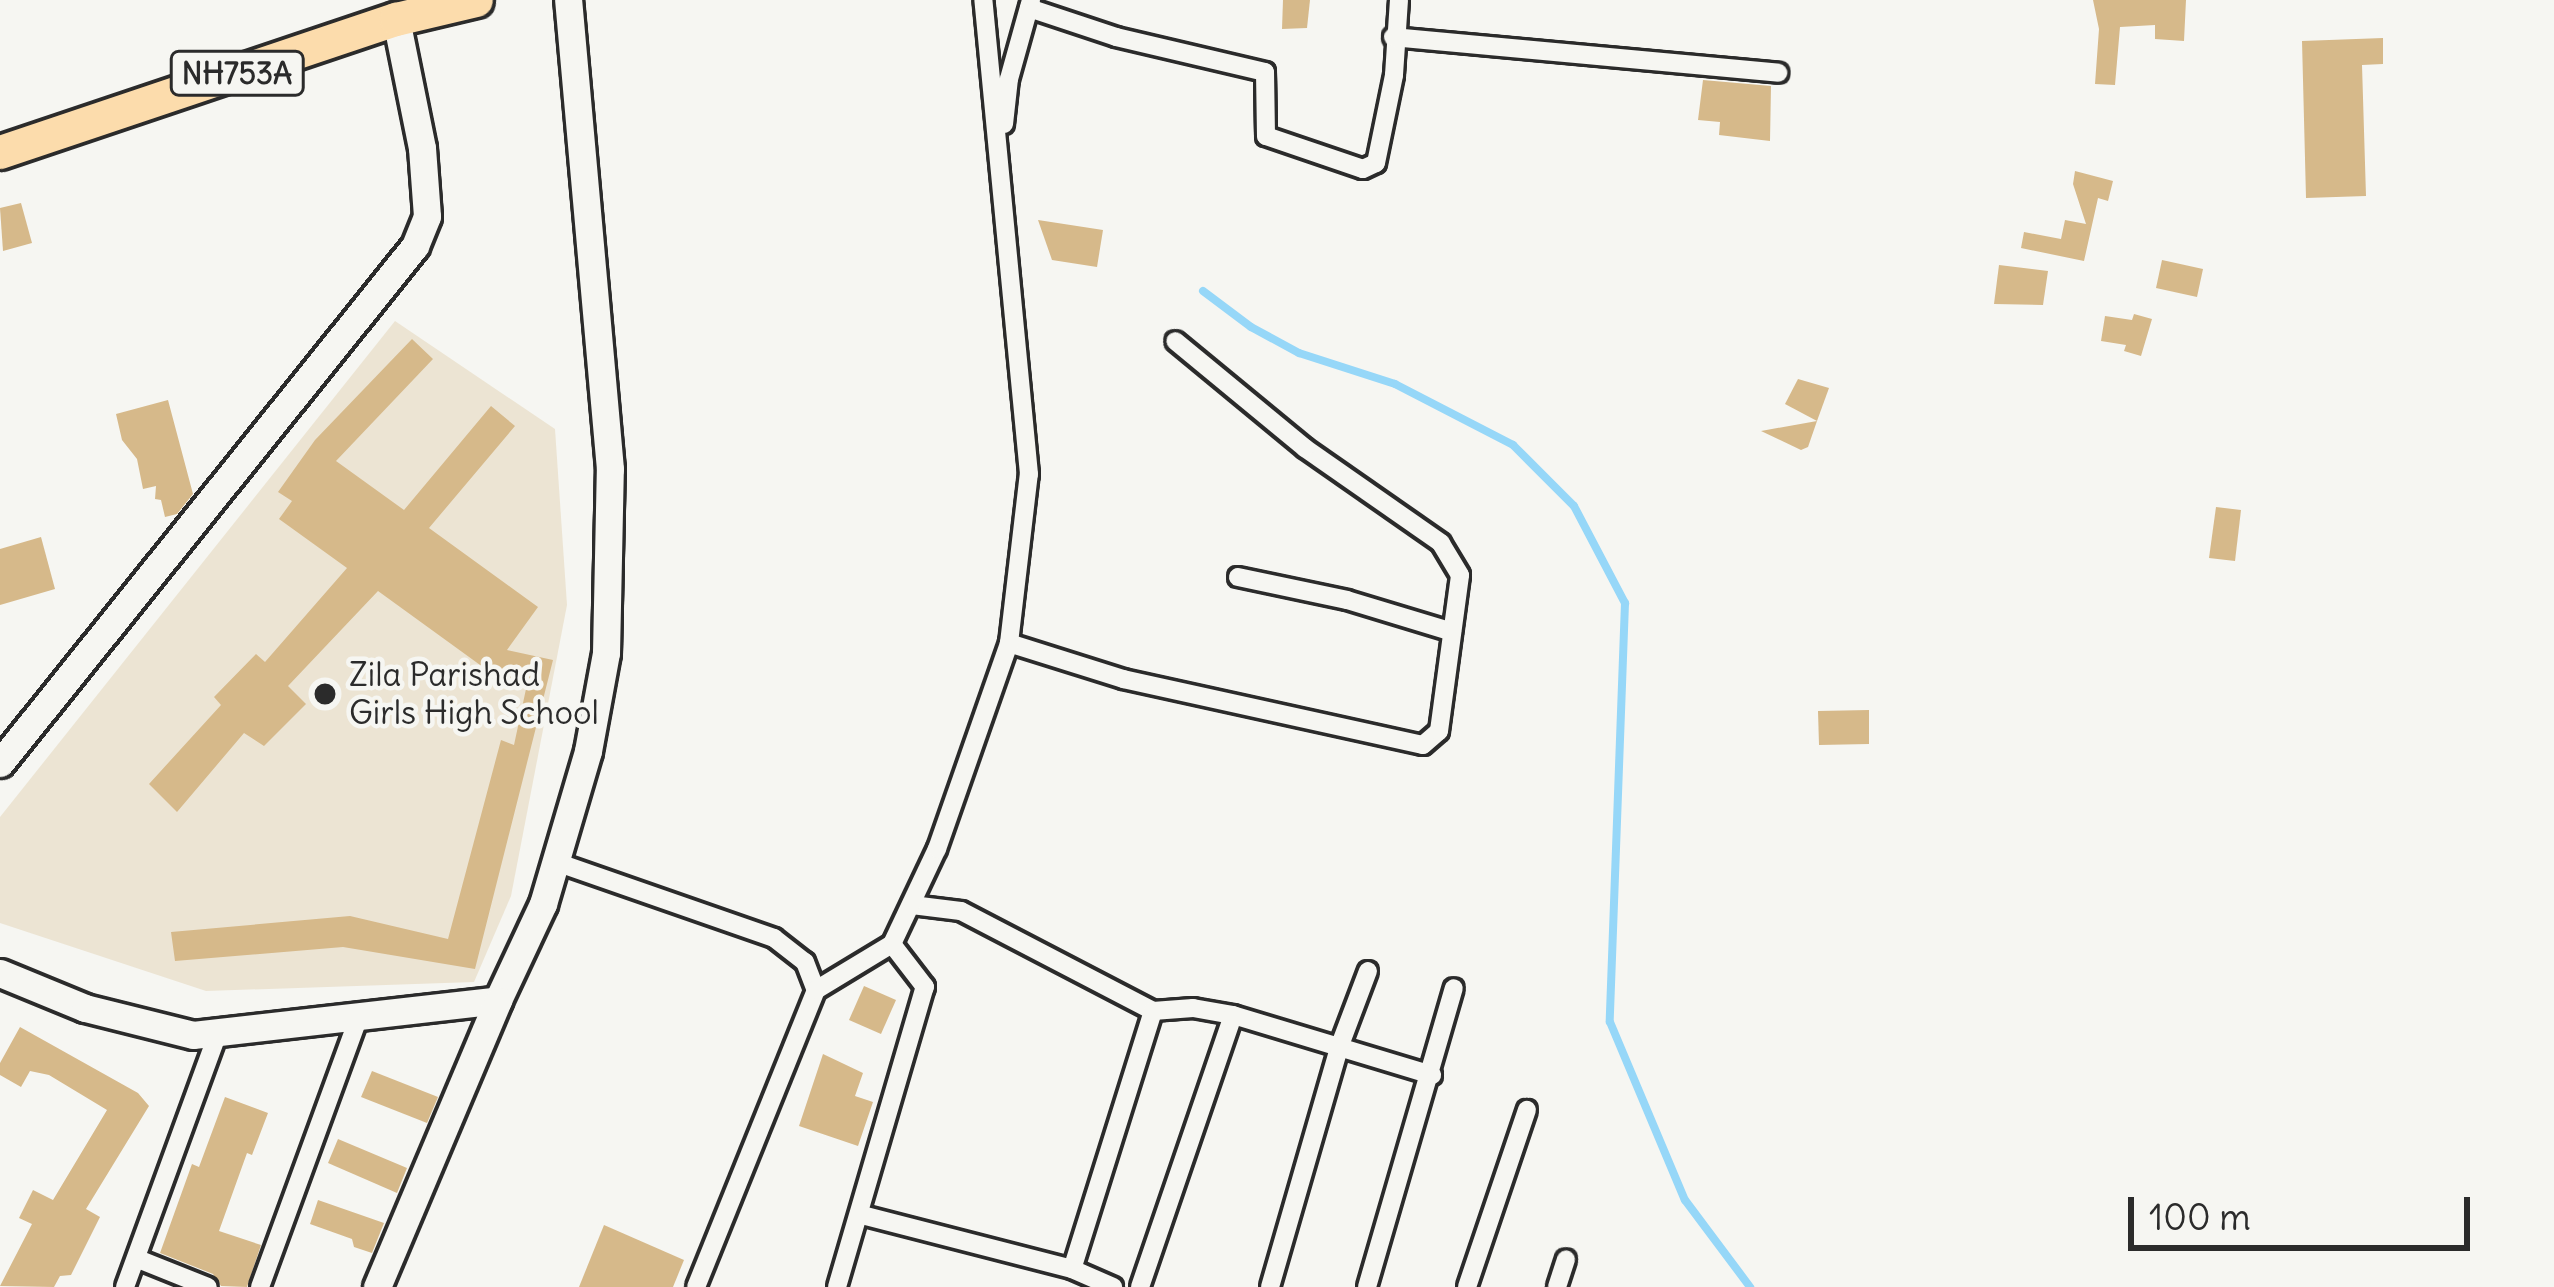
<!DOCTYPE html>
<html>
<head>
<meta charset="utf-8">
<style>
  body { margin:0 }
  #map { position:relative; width:2554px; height:1287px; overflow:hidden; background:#f6f6f2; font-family:Delius,sans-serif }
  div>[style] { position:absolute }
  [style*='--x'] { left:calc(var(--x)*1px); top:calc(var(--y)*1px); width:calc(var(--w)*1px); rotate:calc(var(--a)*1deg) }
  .built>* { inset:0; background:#ece4d3 }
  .stream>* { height:8px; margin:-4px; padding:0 4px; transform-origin:4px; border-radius:4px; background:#96d7f8 }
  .building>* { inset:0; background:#d6b98a }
  .roads { filter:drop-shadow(3px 0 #2b2b2b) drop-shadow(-3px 0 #2b2b2b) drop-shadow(0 3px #2b2b2b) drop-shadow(0 -3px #2b2b2b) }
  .street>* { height:18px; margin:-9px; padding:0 9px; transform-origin:9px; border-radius:9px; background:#f6f6f2 }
  .secondary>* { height:27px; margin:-13.5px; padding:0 13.5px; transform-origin:13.5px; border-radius:13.5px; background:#f6f6f2 }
  .highway>* { height:33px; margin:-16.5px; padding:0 16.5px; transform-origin:16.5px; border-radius:16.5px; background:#fcdcac }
  .dots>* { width:33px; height:33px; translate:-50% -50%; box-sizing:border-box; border:6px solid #f6f6f2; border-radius:50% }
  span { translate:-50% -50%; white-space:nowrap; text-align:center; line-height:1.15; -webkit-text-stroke:9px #f6f6f2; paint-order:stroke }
  .shield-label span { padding:3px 9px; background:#f6f6f2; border:3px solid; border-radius:9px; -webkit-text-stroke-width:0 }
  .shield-label { font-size:30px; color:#2b2b2b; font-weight:700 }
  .poi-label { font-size:33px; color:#2b2b2b }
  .left { translate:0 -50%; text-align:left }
  .scale { position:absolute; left:2128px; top:1197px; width:342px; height:54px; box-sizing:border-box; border:6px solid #2b2b2b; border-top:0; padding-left:15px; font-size:36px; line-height:42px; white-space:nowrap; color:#2b2b2b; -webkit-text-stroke:9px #f6f6f2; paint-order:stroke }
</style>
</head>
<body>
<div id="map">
  <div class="built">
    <div style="clip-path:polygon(395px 321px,555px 429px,567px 605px,511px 896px,474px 982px,206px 991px,0 923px,0 817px)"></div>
  </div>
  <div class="stream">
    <div style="--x:1203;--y:291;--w:60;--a:36.9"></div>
    <div style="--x:1251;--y:327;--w:55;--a:28.4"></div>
    <div style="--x:1299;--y:353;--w:101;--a:17.9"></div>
    <div style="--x:1395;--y:384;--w:133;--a:27.3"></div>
    <div style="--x:1513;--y:445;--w:86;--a:45"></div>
    <div style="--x:1574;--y:506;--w:110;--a:62.3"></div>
    <div style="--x:1625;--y:603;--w:419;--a:92.1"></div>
    <div style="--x:1610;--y:1022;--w:193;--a:67.2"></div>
    <div style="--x:1685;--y:1200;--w:109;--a:53.2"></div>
  </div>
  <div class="building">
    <div style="clip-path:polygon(1283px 0,1310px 0,1307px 28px,1282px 29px)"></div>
    <div style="clip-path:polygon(2093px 0,2186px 0,2184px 41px,2155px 39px,2155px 25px,2120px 27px,2115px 85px,2095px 84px,2099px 29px)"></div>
    <div style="clip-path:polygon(2383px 38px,2383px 64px,2362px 65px,2366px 196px,2306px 198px,2302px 41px)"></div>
    <div style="clip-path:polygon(1703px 80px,1771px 86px,1770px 141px,1719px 135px,1720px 122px,1698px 120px)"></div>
    <div style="clip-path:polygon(2075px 171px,2113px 181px,2108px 201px,2098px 198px,2084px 261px,2021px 248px,2024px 232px,2061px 239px,2065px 220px,2086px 224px,2073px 184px)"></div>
    <div style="clip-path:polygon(21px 203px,32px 243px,3px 251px,0 208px)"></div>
    <div style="clip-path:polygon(1038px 220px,1103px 230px,1097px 267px,1052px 260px)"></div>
    <div style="clip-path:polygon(2162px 260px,2203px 269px,2197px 297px,2156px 288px)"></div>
    <div style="clip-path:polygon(1999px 265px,2048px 271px,2043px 305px,1994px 304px)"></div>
    <div style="clip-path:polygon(2134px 314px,2152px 319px,2141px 356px,2124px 351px,2126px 345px,2101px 341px,2105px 316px,2132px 320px)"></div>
    <div style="clip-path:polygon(412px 339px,433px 359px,336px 461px,404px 510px,491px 406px,515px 426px,429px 528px,538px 607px,507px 650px,553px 660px,475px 969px,343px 947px,175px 961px,171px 932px,350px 916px,448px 939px,501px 740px,514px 745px,526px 689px,485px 680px,487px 670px,378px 591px,288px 686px,306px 704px,264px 746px,244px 733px,177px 812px,149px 784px,221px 705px,214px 697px,256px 654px,265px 662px,347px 568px,279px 519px,292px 501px,278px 492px,315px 440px)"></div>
    <div style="clip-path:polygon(1798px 379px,1829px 388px,1817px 421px,1785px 404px)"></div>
    <div style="clip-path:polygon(168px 400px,193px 494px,177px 514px,165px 517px,161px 500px,155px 499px,156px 486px,143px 489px,137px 459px,122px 440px,116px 414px)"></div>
    <div style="clip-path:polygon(1817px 421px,1808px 447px,1801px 450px,1761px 431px)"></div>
    <div style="clip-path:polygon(2216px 507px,2241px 510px,2235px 561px,2209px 558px)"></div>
    <div style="clip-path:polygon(41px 537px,55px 589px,0 605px,0 549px)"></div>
    <div style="clip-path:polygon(1869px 710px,1869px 744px,1819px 745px,1818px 711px)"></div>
    <div style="clip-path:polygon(864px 986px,896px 1000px,881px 1034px,849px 1020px)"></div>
    <div style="clip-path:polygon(20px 1027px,138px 1093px,149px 1106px,86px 1209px,100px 1217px,71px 1275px,60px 1276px,54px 1287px,0 1286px,32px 1224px,19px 1218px,33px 1190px,53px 1200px,107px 1110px,49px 1075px,30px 1071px,21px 1087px,0 1075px,0 1063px)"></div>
    <div style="clip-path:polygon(823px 1054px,863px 1073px,855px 1096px,873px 1102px,858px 1146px,799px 1126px)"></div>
    <div style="clip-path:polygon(372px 1071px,438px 1097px,427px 1123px,361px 1097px)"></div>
    <div style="clip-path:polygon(225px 1097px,268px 1113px,252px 1155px,247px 1153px,219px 1231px,261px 1245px,247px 1287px,221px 1286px,213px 1274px,160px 1253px,192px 1164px,199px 1167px)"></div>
    <div style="clip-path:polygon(338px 1139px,407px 1168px,397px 1193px,328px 1163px)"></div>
    <div style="clip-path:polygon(318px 1200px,384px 1223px,372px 1253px,354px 1247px,352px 1239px,310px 1224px)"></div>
    <div style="clip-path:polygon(604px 1225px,684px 1260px,673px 1287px,579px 1287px)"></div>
  </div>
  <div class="roads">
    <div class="street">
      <div style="--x:1029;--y:8;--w:92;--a:18.4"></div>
      <div style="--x:1116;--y:37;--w:153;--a:13.2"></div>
      <div style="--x:1265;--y:72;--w:64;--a:89.1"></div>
      <div style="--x:1266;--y:136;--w:102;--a:18.8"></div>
      <div style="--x:1363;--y:169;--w:14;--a:-25"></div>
      <div style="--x:1376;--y:163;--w:90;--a:-78.4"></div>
      <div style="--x:1394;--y:75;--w:75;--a:-86.2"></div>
      <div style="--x:1393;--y:37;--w:387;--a:5.3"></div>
      <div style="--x:1004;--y:124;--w:45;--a:-83.7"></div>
      <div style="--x:1009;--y:79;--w:82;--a:-74.4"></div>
      <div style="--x:1238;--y:577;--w:111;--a:11.9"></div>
      <div style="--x:1347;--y:600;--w:110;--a:16.9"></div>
      <div style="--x:1009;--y:643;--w:120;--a:17.5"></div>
      <div style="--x:1123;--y:679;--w:307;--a:12.4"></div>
      <div style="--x:1423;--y:745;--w:21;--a:-41"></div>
      <div style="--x:1439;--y:731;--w:157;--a:-82.3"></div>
      <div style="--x:1460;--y:575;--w:37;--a:-121"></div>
      <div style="--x:1441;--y:543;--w:166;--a:-145.1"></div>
      <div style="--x:1305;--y:448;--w:168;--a:-140.5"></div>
      <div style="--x:556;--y:862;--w:231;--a:19.2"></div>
      <div style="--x:774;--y:938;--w:39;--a:38"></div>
      <div style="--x:805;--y:962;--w:30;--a:69"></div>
      <div style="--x:816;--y:990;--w:320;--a:112"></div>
      <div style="--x:912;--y:905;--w:49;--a:7"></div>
      <div style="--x:961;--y:911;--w:216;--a:27.5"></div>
      <div style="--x:1153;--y:1011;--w:270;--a:107.4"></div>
      <div style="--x:816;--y:990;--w:89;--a:-31.2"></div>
      <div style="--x:892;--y:944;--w:105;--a:-64.7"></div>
      <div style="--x:937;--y:849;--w:218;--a:-70.7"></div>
      <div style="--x:1009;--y:643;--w:170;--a:-83.3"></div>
      <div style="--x:1029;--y:474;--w:476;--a:-95.5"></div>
      <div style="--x:1153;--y:1011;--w:40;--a:-4.3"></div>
      <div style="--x:1193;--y:1008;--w:41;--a:9.9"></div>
      <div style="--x:1233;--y:1015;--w:208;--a:16.8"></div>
      <div style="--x:862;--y:1215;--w:217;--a:14.4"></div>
      <div style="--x:1072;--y:1269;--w:45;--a:23.7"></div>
      <div style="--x:138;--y:1259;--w:75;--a:21.8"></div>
      <div style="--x:125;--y:1287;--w:270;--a:-69.9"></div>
      <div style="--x:260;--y:1287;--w:291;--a:-69.9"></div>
      <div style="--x:837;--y:1287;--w:313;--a:-73.7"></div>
      <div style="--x:925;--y:987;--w:54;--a:-127.5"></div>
      <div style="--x:1140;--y:1287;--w:287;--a:-71.1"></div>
      <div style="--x:1270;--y:1287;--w:252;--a:-73.9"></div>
      <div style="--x:1340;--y:1045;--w:79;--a:-69.3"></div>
      <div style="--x:1367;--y:1287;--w:311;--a:-73.8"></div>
      <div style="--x:1467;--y:1287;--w:187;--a:-71.3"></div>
      <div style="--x:1557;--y:1287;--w:29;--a:-72"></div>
    </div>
    <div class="secondary">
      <div style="--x:0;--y:763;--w:663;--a:-51.25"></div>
      <div style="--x:415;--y:246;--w:32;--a:-68"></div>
      <div style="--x:427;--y:216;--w:68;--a:-94.2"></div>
      <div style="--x:422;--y:148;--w:132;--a:-101.4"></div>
      <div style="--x:0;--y:973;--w:92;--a:22.4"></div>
      <div style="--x:85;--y:1008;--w:111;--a:14"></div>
      <div style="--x:193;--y:1035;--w:307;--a:-6.5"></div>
      <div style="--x:498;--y:1000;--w:106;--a:-64.9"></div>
      <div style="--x:543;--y:904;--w:159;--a:-73.6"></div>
      <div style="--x:588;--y:751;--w:100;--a:-79.6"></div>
      <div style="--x:606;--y:653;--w:184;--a:-88.8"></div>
      <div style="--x:610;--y:469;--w:471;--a:-95.1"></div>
      <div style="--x:377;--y:1287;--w:311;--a:-67.1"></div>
    </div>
    <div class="highway">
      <div style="--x:0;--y:152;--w:418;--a:-18.6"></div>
      <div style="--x:396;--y:19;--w:82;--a:-13.4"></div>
    </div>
  </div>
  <div class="dots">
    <div style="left:325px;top:694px;background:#2b2b2b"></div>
  </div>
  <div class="shield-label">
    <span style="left:237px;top:73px">NH753A</span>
  </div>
  <div class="poi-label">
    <span class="left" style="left:349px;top:694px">Zila Parishad<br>Girls High School</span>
  </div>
  <div class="scale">100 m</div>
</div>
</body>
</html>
